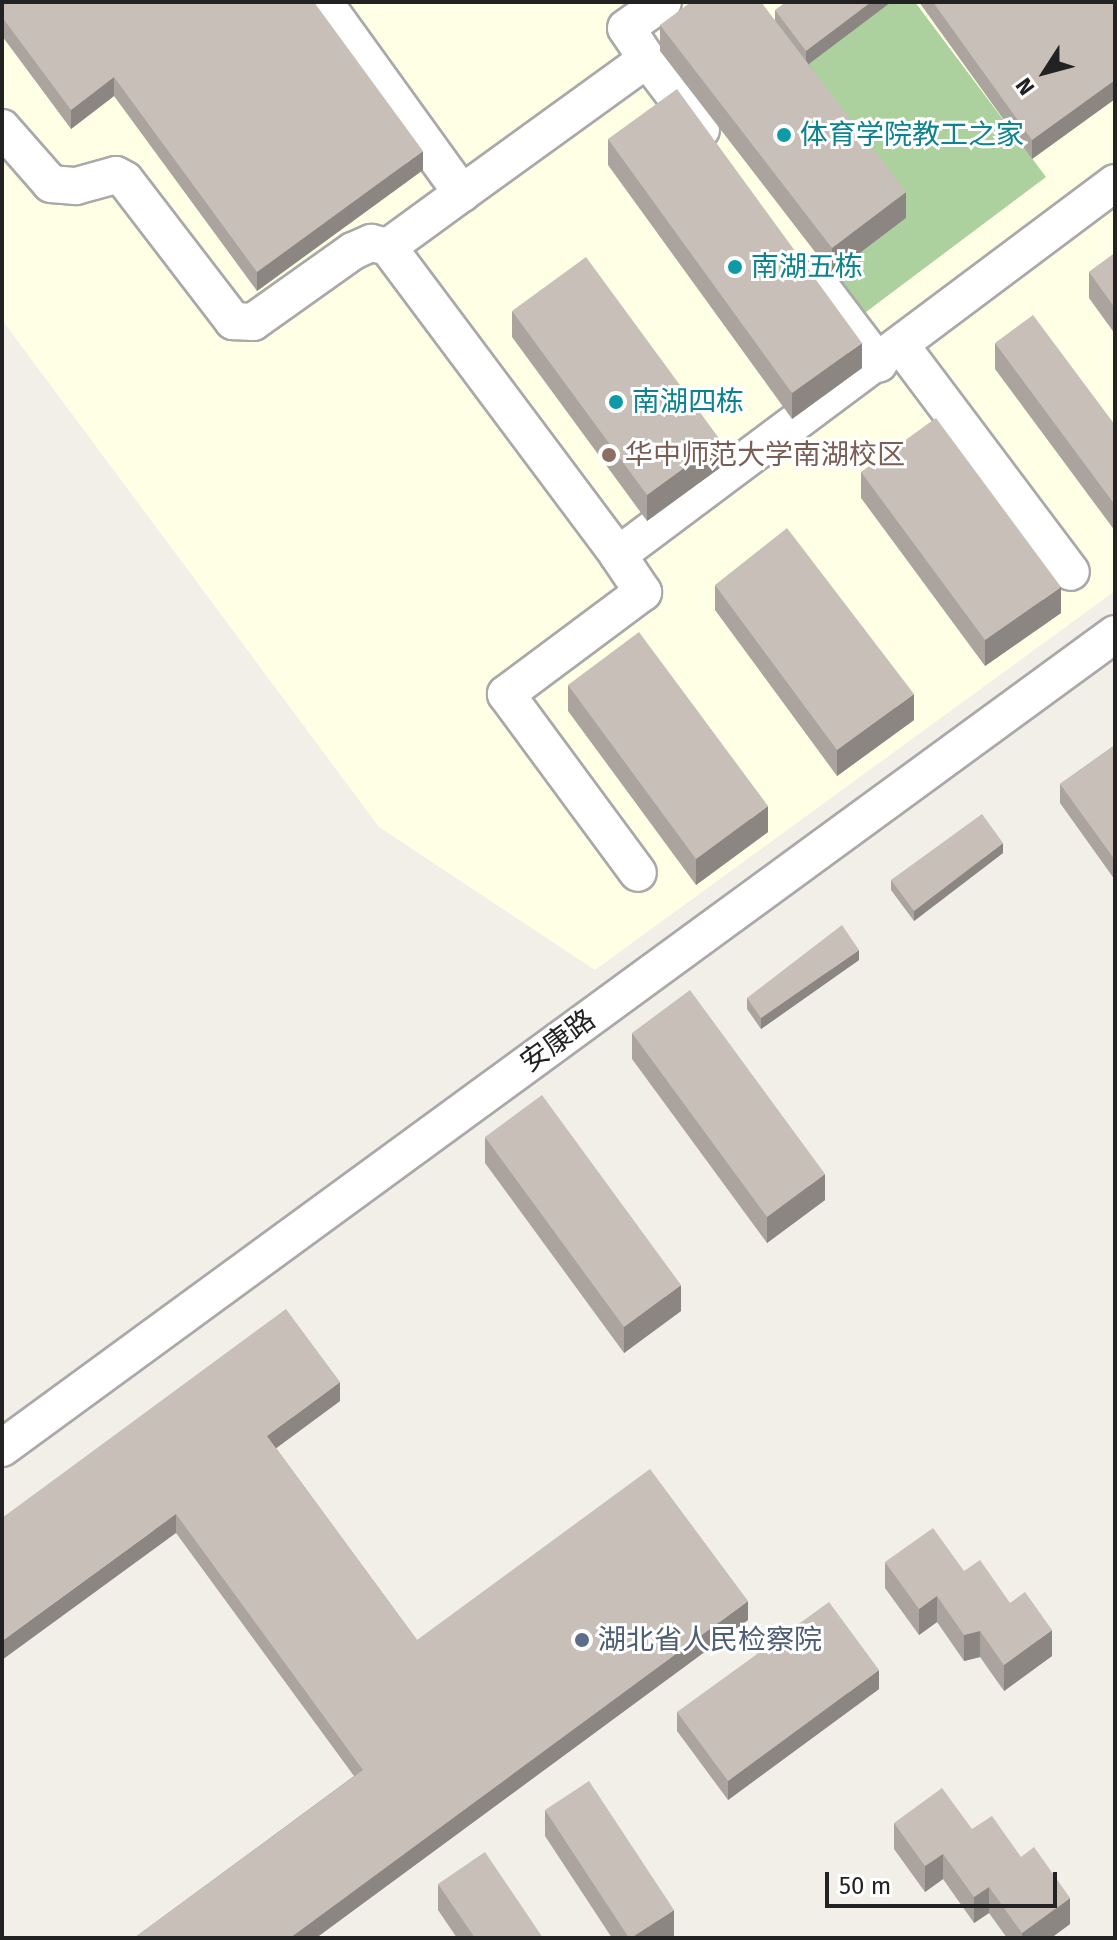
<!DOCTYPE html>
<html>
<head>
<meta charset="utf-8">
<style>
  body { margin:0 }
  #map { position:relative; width:1117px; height:1940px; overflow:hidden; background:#f2efe9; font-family:"Fira Sans","Noto Sans SC",sans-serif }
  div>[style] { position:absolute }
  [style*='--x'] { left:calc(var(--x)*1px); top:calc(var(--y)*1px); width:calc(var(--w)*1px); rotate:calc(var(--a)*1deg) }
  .education>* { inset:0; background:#ffffe5 }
  .forest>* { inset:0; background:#add19e }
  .roads { filter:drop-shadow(2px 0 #a9a9a9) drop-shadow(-2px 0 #a9a9a9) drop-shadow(0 2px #a9a9a9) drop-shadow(0 -2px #a9a9a9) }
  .minor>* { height:36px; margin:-18px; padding:0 18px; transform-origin:18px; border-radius:18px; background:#fff }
  .wall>* { inset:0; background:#aba49e }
  .shaded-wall>* { inset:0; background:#8b8681 }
  .building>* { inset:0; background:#c7bfb8 }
  .dots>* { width:22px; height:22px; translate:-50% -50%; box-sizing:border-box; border:4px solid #fff; border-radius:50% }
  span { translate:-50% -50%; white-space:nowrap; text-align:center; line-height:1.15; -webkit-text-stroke:6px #fff; paint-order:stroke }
  .culture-label { font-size:28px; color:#0d838f }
  .left { translate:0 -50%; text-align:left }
  .education-label { font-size:28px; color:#785e54 }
  .street-label { font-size:28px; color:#222 }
  .service-label { font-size:28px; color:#4e5e75 }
  .frame { position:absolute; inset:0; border:4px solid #222; pointer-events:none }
  .north { position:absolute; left:1005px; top:32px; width:80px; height:80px; -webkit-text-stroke:6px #fff; paint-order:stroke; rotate:234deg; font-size:22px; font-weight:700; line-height:32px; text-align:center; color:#222 }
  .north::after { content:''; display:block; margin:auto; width:28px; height:36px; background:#222; clip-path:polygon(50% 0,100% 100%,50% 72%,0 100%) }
  .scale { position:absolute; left:825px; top:1872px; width:232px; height:36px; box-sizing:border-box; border:4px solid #222; border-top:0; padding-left:10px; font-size:24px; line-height:28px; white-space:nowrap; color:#222; -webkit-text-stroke:6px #fff; paint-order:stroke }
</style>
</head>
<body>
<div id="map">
  <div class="education">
    <div style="clip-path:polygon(2px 2px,1115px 2px,1115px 591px,595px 970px,379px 827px,2px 320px)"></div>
  </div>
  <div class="forest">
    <div style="clip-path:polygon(891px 2px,915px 2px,1046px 177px,862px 315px,832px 274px,906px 218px,775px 25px)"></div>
  </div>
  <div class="roads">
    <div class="minor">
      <div style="--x:324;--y:2;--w:236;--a:54.2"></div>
      <div style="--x:462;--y:193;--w:92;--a:143.9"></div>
      <div style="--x:647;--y:59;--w:37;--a:-124"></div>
      <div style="--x:626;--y:28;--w:45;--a:-35.1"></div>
      <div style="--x:2;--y:128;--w:74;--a:48.8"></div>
      <div style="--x:51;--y:184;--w:25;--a:5"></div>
      <div style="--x:76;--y:186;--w:41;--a:-15.4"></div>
      <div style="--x:116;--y:175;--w:10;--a:29"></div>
      <div style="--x:125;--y:180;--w:178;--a:52.5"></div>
      <div style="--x:233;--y:321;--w:20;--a:3"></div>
      <div style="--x:253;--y:322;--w:123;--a:-35.4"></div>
      <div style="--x:353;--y:251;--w:20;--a:-24"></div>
      <div style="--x:371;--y:243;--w:17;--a:13"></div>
      <div style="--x:388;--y:247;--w:384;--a:53.2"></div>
      <div style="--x:618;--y:555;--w:621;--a:-36.81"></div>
      <div style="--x:462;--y:193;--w:228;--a:-35.9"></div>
      <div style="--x:647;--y:59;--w:89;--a:52.7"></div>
      <div style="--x:815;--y:279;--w:106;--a:53"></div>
      <div style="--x:902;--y:347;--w:281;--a:53.1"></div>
      <div style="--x:618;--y:555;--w:45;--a:56"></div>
      <div style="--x:643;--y:592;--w:171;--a:143.3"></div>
      <div style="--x:506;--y:694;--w:222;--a:53.6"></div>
      <div style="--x:2;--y:1448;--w:1379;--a:-36.18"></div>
    </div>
  </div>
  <div class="wall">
    <div style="clip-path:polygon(2px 2px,423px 170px,257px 291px,114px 96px,71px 129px,2px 36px)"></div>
    <div style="clip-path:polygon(891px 2px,809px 64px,906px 218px,832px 274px,660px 51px,660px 25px,775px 20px,775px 10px)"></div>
    <div style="clip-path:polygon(919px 2px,1115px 2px,1115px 99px,1032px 159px)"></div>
    <div style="clip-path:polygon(608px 139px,862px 368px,792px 419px,608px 165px)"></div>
    <div style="clip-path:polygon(1115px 253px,1115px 334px,1089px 298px,1089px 272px)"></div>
    <div style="clip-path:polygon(512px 311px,721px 467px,647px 521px,512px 337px)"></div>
    <div style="clip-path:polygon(995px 343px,1115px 425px,1115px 531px,995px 369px)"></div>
    <div style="clip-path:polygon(861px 472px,1061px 613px,985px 666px,861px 498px)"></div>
    <div style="clip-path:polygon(715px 585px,914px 720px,837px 776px,715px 610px)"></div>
    <div style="clip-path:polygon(568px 685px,768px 832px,696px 885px,568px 711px)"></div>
    <div style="clip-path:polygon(1115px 745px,1115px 880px,1060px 803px,1060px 784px)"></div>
    <div style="clip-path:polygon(1003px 853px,914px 921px,891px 890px,891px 880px)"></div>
    <div style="clip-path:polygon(859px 960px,761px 1029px,747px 1009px,747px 998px)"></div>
    <div style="clip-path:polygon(632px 1033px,825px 1200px,767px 1243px,632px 1059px)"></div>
    <div style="clip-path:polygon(485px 1137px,681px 1311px,624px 1353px,485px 1163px)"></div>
    <div style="clip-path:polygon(340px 1401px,276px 1448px,417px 1640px,748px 1620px,316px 1938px,134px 1938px,354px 1776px,176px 1533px,2px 1518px)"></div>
    <div style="clip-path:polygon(885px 1562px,1010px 1603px,1052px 1656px,1004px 1691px,980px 1657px,964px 1661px,937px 1622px,919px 1635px,885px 1588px)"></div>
    <div style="clip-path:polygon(879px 1689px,728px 1800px,677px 1731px,677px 1712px)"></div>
    <div style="clip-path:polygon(545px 1810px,674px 1936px,671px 1938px,612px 1938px,545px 1836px)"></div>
    <div style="clip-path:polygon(894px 1823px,972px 1829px,1070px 1924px,1051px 1938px,1007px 1938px,989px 1913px,974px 1923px,943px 1879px,925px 1892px,894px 1849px)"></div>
    <div style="clip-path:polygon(438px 1884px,543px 1938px,457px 1938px,438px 1910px)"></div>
  </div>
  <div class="shaded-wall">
    <div style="clip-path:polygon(871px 2px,891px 2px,806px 66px,806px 51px)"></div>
    <div style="clip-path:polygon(114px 77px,114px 96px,71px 129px,71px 110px)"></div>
    <div style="clip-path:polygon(1115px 80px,1115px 99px,1032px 159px,1032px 140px)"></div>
    <div style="clip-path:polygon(423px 151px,423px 170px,257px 291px,257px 272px)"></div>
    <div style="clip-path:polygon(906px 192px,906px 218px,832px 274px,832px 248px)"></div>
    <div style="clip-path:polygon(862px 343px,862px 368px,792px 419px,792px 393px)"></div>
    <div style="clip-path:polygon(721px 441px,721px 467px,647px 521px,647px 495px)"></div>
    <div style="clip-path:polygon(1061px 587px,1061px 613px,985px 666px,985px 640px)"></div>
    <div style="clip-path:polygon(914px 694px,914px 720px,837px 776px,837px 750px)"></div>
    <div style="clip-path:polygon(768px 806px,768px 832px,696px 885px,696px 859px)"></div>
    <div style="clip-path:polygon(1003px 843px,1003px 853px,914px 921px,914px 911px)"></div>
    <div style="clip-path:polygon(859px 950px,859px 960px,761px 1029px,761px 1018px)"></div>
    <div style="clip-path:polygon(825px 1174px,825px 1200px,767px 1243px,767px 1217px)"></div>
    <div style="clip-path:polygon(681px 1285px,681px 1311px,624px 1353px,624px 1327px)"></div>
    <div style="clip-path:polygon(340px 1382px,340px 1401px,267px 1455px,267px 1436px)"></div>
    <div style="clip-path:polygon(176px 1514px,176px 1533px,2px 1660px,2px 1641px)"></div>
    <div style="clip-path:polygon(937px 1596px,937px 1622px,919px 1635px,919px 1609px)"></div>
    <div style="clip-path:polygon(748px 1601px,748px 1620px,316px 1938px,290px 1938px)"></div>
    <div style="clip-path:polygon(1052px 1630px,1052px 1656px,1004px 1691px,1004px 1665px)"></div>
    <div style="clip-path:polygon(980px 1631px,980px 1657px,964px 1661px,964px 1635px)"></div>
    <div style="clip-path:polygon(879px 1670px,879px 1689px,728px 1800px,728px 1781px)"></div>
    <div style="clip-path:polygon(943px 1854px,943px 1879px,925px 1892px,925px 1866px)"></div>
    <div style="clip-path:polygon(989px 1887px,989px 1913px,974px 1923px,974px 1897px)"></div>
    <div style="clip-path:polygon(1070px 1898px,1070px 1924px,1051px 1938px,1022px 1938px,1022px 1933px)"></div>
    <div style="clip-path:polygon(674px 1910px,674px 1936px,671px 1938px,631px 1938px)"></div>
  </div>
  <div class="building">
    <div style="clip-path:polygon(2px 2px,314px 2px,423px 151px,257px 272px,114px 77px,71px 110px,2px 17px)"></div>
    <div style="clip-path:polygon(691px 2px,761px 2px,906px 192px,832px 248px,660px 25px)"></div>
    <div style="clip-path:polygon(786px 2px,871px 2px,806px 51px,775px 10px)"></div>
    <div style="clip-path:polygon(933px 2px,1115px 2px,1115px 80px,1032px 140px)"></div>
    <div style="clip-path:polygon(677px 89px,862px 343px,792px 393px,608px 139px)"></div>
    <div style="clip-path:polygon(1115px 253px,1115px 308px,1089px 272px)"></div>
    <div style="clip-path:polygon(586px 257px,721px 441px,647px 495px,512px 311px)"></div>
    <div style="clip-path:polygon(1033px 315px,1115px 425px,1115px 505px,995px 343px)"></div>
    <div style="clip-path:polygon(936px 418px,1061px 587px,985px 640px,861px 472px)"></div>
    <div style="clip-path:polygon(787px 528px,914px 694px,837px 750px,715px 585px)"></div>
    <div style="clip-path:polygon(639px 632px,768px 806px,696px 859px,568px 685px)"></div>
    <div style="clip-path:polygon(1115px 745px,1115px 860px,1060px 784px)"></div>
    <div style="clip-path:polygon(982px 814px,1003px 843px,914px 911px,891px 880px)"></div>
    <div style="clip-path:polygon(842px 925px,859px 950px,761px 1018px,747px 998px)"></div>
    <div style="clip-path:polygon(690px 990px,825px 1174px,767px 1217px,632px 1033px)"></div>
    <div style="clip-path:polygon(542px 1095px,681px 1285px,624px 1327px,485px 1137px)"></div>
    <div style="clip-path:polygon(286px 1309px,340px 1382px,267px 1436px,417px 1640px,650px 1469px,748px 1601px,290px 1938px,134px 1938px,363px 1770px,176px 1514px,2px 1641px,2px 1518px)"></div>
    <div style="clip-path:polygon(933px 1528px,964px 1571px,980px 1560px,1010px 1603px,1025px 1592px,1052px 1630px,1004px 1665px,980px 1631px,964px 1635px,937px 1596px,919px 1609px,885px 1562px)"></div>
    <div style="clip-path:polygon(829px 1602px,879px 1670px,728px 1781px,677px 1712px)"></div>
    <div style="clip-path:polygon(589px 1781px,674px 1910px,631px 1938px,629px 1938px,545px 1810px)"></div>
    <div style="clip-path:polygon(942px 1788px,972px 1829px,992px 1816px,1021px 1857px,1034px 1847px,1070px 1898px,1022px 1933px,989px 1887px,974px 1897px,943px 1854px,925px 1866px,894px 1823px)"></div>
    <div style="clip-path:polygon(485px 1852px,543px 1938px,475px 1938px,438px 1884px)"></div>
  </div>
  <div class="dots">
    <div style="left:784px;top:135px;background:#0f9aa8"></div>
    <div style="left:735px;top:267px;background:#0f9aa8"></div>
    <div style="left:616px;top:402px;background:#0f9aa8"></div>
    <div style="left:609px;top:455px;background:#8d6e63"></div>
    <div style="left:582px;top:1640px;background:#5c6f8a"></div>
  </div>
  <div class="culture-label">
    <span class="left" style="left:800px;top:135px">体育学院教工之家</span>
    <span class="left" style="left:751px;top:267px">南湖五栋</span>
    <span class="left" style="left:632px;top:402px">南湖四栋</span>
  </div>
  <div class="education-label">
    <span class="left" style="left:625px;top:455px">华中师范大学南湖校区</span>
  </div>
  <div class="street-label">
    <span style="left:558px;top:1041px;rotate:-36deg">安康路</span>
  </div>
  <div class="service-label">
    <span class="left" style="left:598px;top:1640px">湖北省人民检察院</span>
  </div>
  <div class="frame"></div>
  <div class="north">N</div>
  <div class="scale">50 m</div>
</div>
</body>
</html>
